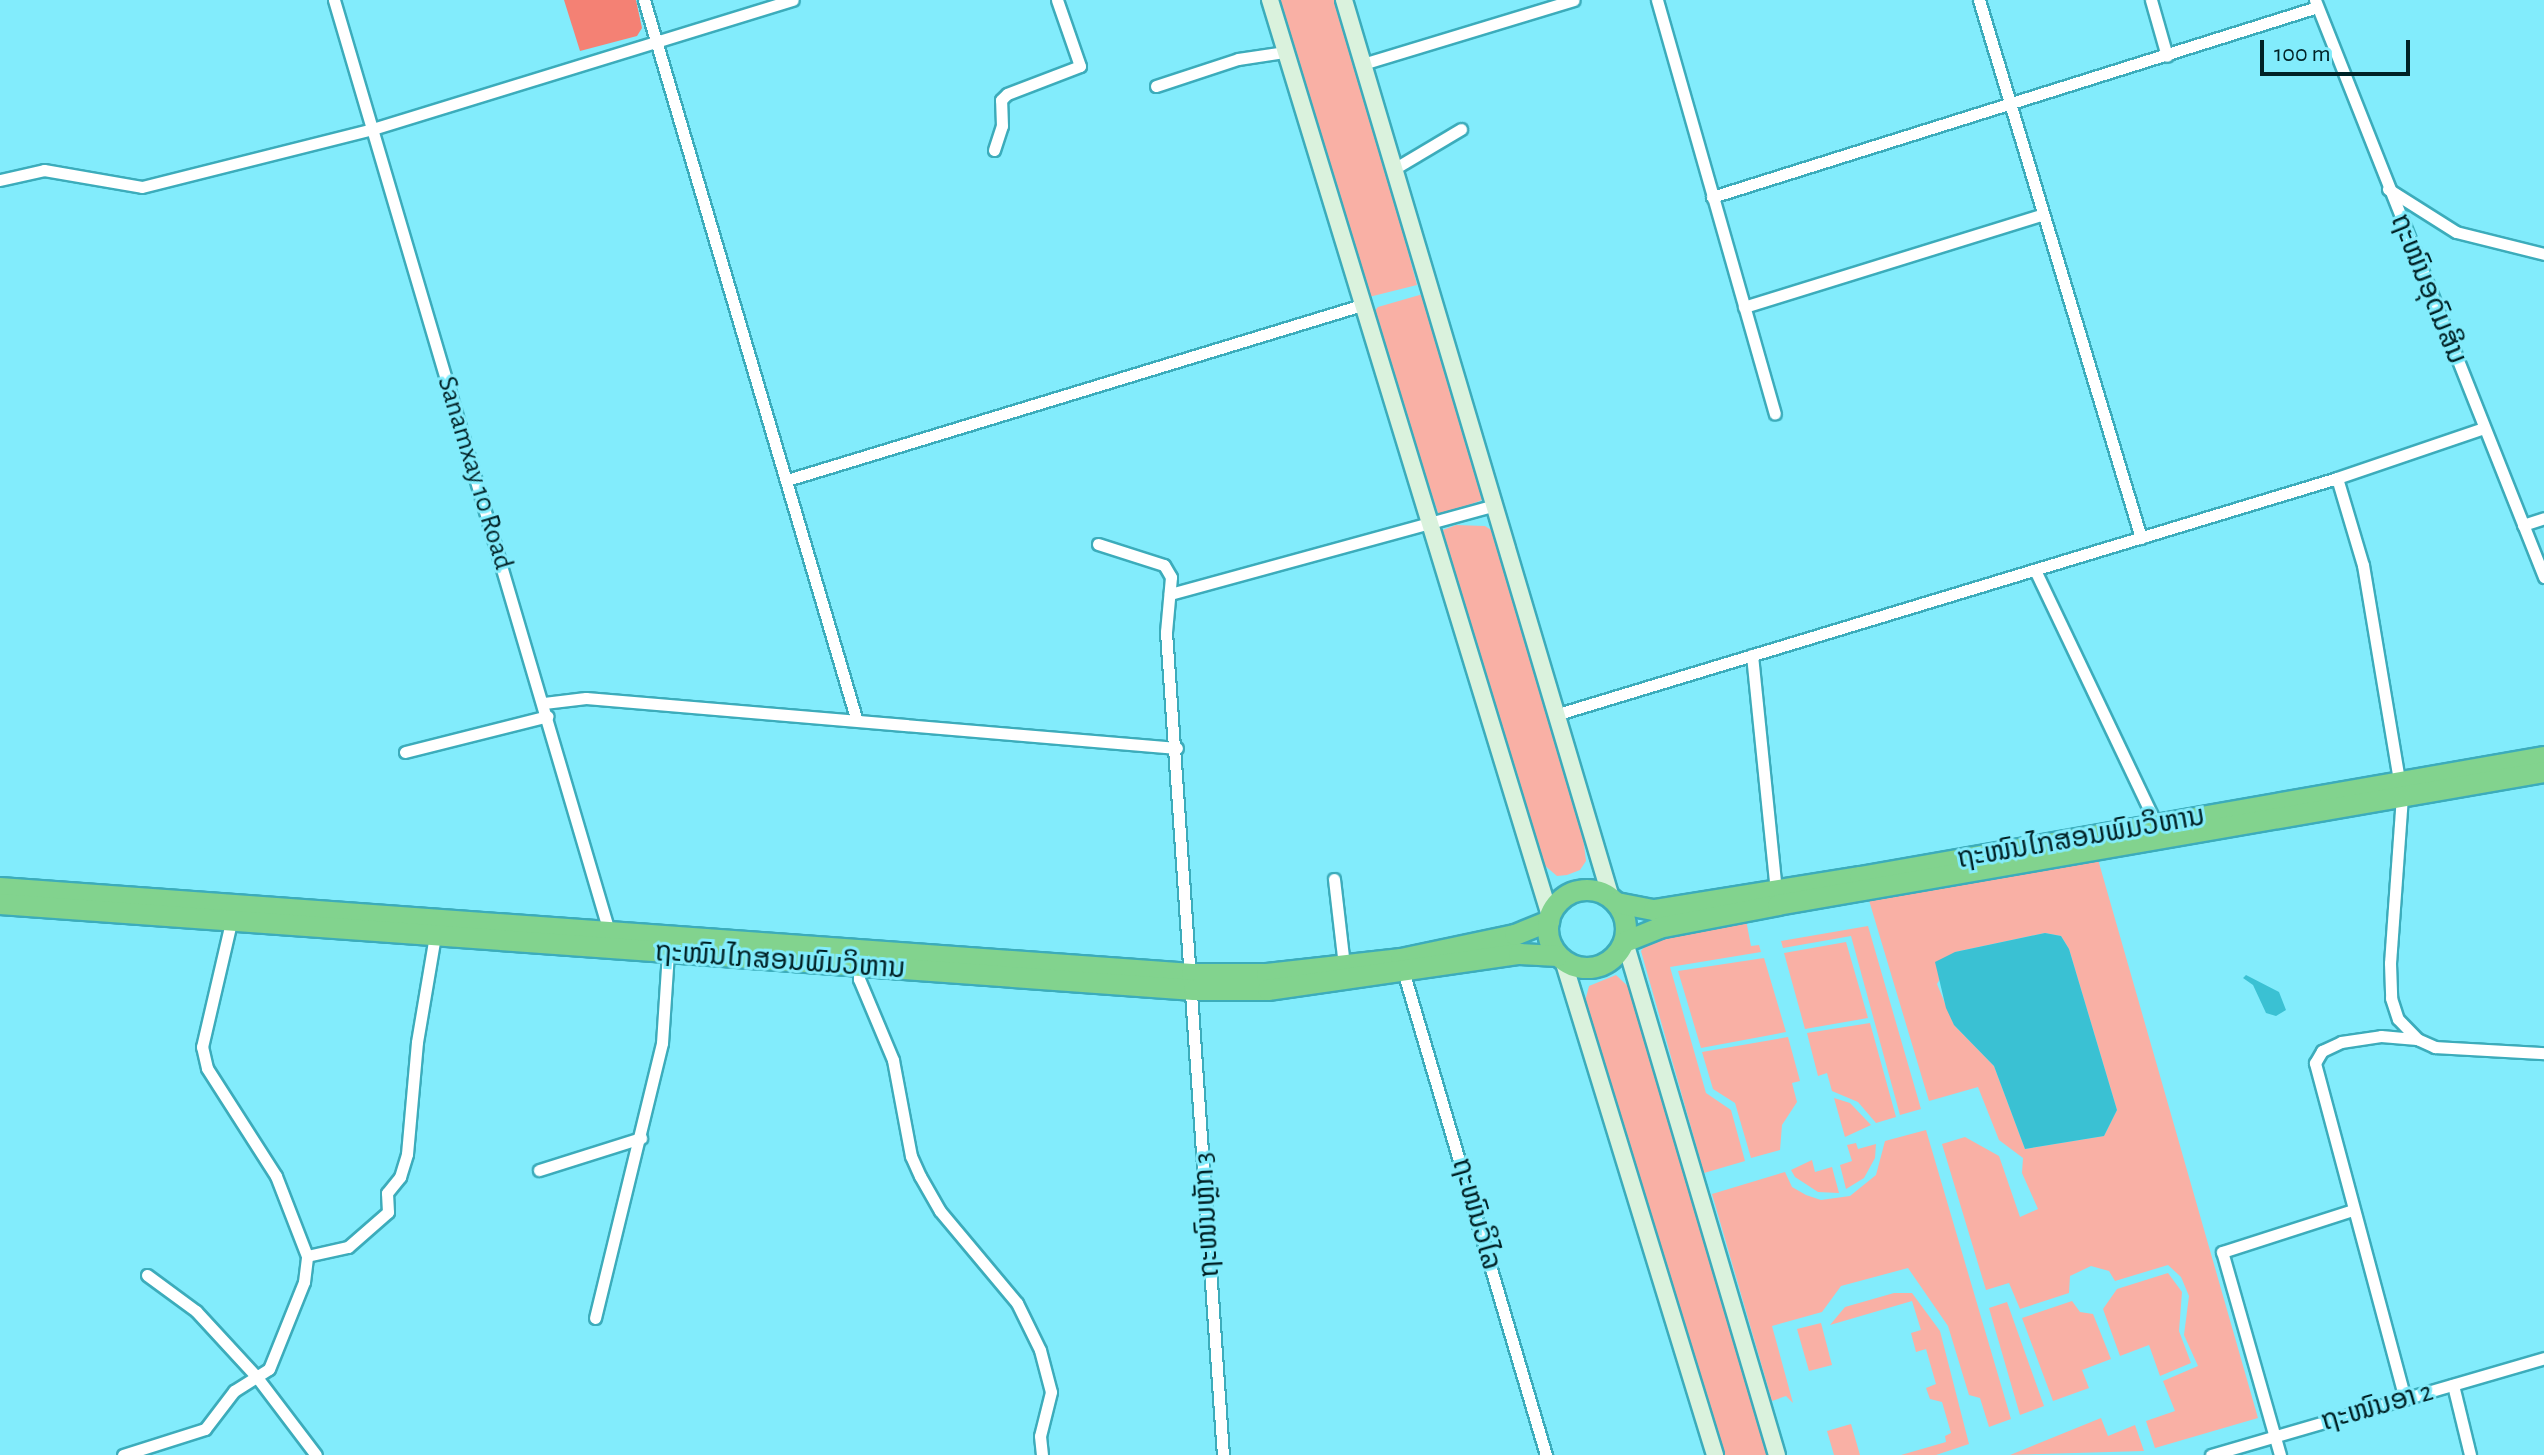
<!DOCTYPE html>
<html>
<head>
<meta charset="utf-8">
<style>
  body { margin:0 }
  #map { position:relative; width:2544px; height:1455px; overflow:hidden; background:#82ecfc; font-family:"Alegreya Sans","Noto Sans Lao",sans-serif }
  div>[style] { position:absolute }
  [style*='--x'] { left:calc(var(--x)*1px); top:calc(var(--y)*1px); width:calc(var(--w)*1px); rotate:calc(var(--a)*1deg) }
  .green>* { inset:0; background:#f9b0a5 }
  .forest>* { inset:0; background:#f48174 }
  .water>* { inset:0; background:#3ac1d3 }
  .roads { filter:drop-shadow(2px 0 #3cacbb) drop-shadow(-2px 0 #3cacbb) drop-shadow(0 2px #3cacbb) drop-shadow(0 -2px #3cacbb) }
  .street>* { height:11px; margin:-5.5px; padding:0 5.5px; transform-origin:5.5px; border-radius:5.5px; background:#fff }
  .secondary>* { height:16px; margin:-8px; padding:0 8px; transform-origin:8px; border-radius:8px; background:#daf2dd }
  .highway>* { height:20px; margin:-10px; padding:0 10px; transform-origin:10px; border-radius:10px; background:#82d38e }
  .highway>.ring { margin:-10px; padding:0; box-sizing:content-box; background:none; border:20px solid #82d38e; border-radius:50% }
  span { translate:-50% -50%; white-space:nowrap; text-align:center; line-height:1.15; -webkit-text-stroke:6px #82ecfc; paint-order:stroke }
  .street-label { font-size:28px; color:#002226 }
  .scale { position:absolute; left:2260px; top:40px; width:150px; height:36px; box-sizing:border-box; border:4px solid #002226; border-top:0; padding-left:10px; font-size:24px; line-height:28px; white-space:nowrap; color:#002226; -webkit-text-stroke:6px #82ecfc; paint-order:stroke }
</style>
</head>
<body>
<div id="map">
  <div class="green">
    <div style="clip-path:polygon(1278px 0,1341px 0,1417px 285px,1369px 297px)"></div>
    <div style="clip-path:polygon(1423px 294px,1428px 297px,1485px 499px,1439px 516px,1372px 314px,1378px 307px)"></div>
    <div style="clip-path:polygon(1485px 526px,1496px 533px,1583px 837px,1586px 861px,1580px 870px,1567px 875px,1557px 876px,1543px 864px,1440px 531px,1456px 525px)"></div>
    <div style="clip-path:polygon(evenodd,2097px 856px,2258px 1418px,2155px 1448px,2146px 1421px,2175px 1411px,2163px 1381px,2198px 1366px,2184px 1335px,2189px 1296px,2181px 1277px,2168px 1265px,2115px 1281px,2109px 1271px,2091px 1266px,2070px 1276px,2069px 1293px,2020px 1309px,2009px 1283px,1986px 1290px,1942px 1144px,1965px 1137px,1999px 1156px,2020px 1217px,2038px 1209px,2022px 1173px,2023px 1158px,1999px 1140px,1978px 1087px,1929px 1101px,1868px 897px,2097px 856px,2045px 933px,2061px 936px,2069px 949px,2117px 1110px,2104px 1136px,2025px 1149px,1994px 1066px,1954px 1025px,1937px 984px,1955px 952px,2045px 933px)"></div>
    <div style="clip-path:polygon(1746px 920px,1751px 946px,1759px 945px,1761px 952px,1670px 967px,1706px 1093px,1731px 1110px,1745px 1161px,1704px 1173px,1641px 951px,1651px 938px)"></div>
    <div style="clip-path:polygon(1868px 926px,1921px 1109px,1900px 1115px,1851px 936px,1783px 948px,1781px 941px)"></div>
    <div style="clip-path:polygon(1846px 942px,1868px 1018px,1805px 1029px,1784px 953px)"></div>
    <div style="clip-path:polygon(1764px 958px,1786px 1032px,1701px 1048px,1678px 971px)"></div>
    <div style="clip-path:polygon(1616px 975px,1634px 992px,1773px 1455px,1719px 1455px,1584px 1005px,1589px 986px)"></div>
    <div style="clip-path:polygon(1870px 1023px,1896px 1117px,1876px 1123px,1858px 1102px,1832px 1091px,1827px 1073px,1818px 1076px,1807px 1033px)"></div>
    <div style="clip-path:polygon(1788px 1037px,1800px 1081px,1792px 1083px,1797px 1102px,1782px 1125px,1780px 1150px,1751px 1158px,1735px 1103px,1713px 1089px,1702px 1052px)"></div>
    <div style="clip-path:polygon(1834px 1098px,1850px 1103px,1871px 1125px,1845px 1137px)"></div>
    <div style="clip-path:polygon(1926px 1130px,2011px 1419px,1989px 1427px,1980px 1398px,1969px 1395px,1948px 1326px,1908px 1268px,1841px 1286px,1822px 1312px,1772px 1326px,1793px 1403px,1786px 1396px,1772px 1401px,1712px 1194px,1785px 1172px,1792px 1187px,1806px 1195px,1821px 1200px,1850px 1196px,1876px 1175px,1885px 1141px)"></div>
    <div style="clip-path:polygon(1856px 1143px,1858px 1149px,1876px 1144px,1875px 1158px,1864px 1178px,1846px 1189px,1840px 1165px,1852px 1161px,1847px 1145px)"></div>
    <div style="clip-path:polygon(1812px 1160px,1815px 1172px,1832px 1167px,1839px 1193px,1818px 1192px,1795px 1177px,1791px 1170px)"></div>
    <div style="clip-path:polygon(2168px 1273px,2182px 1292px,2179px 1331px,2191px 1363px,2160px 1376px,2149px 1345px,2120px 1356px,2103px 1309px,2117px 1289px)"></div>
    <div style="clip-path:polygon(1894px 1293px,1912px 1293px,1940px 1331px,1969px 1444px,1936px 1455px,1901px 1455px,1946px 1442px,1945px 1436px,1951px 1433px,1942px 1402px,1930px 1399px,1926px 1388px,1936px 1384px,1926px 1349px,1916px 1352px,1911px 1333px,1921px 1330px,1912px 1301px,1830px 1325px,1845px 1307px)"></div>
    <div style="clip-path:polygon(2072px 1301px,2080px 1312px,2093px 1314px,2111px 1359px,2082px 1370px,2089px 1388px,2053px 1401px,2022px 1318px)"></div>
    <div style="clip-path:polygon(2007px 1302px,2044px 1406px,2020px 1415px,1989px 1308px)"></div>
    <div style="clip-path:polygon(1821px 1323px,1832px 1365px,1809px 1371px,1797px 1329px)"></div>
    <div style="clip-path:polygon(2101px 1418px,2108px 1436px,2135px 1425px,2144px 1451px,2010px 1455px)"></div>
    <div style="clip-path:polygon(1851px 1424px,1860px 1455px,1834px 1455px,1827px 1431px)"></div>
  </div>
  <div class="forest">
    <div style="clip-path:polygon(564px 0,636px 0,642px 28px,637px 36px,580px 51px)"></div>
  </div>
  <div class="water">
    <div style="clip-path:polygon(2045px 933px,2061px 936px,2069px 949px,2117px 1110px,2104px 1136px,2025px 1149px,1994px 1066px,1954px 1025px,1946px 1008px,1935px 962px,1955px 952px)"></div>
    <div style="clip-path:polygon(2246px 975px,2279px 992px,2286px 1010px,2276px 1016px,2266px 1013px,2253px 985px,2243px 978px)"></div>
  </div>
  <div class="roads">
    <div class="street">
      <div style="--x:334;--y:0;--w:975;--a:73.55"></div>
      <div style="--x:644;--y:0;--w:749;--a:73.55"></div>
      <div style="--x:1657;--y:0;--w:430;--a:74.1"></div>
      <div style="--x:1979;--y:0;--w:562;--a:73.24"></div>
      <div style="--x:2151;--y:0;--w:58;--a:74.1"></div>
      <div style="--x:2315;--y:0;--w:621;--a:68.35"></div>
      <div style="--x:1363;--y:64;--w:220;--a:-16.9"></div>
      <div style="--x:1156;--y:86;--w:86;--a:-18.2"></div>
      <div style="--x:1238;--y:59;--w:48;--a:-8.5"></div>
      <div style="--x:994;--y:150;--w:25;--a:-72"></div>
      <div style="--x:1002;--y:126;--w:26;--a:-92"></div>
      <div style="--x:1001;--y:100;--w:8;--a:-45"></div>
      <div style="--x:1007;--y:94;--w:78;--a:-21"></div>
      <div style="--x:1080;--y:66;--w:70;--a:-109.2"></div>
      <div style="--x:1394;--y:169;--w:78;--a:-30.8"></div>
      <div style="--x:0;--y:180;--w:45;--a:-12.8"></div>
      <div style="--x:44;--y:170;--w:99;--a:9.8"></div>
      <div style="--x:142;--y:187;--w:238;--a:-14.1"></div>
      <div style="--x:373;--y:129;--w:439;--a:-17.1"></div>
      <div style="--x:2388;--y:189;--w:80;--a:32.3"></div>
      <div style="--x:2456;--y:232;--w:91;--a:14"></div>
      <div style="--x:1712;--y:197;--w:634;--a:-17.43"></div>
      <div style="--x:1744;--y:307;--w:312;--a:-17.2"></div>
      <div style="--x:2337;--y:478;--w:91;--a:73.4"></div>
      <div style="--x:2363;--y:565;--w:219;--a:80.5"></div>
      <div style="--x:787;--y:480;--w:601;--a:-16.93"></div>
      <div style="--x:2523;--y:525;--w:22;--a:-18"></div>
      <div style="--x:1098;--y:544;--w:69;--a:17.7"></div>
      <div style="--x:1164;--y:565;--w:14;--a:60"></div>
      <div style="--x:1171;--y:577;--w:55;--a:95.2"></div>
      <div style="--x:1166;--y:632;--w:825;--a:86.04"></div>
      <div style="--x:2035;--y:570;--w:281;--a:64.5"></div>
      <div style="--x:1170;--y:594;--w:337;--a:-15.3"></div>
      <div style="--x:1752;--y:655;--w:236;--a:84.2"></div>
      <div style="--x:544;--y:703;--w:42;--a:-6.8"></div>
      <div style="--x:586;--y:698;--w:593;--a:4.84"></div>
      <div style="--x:1558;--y:714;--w:814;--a:-16.85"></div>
      <div style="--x:2337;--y:478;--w:155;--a:-18.8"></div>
      <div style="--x:405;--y:752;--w:147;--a:-14.1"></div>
      <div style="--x:2402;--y:796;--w:167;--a:94.1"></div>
      <div style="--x:2390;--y:963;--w:35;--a:88"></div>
      <div style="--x:2391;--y:998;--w:22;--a:72"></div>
      <div style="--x:2398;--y:1019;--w:28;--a:46"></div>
      <div style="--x:2417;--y:1039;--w:20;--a:24"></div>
      <div style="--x:2435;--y:1047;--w:109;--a:3.2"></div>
      <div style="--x:1334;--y:879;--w:88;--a:83.4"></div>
      <div style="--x:859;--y:966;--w:13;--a:90"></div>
      <div style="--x:859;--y:979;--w:88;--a:67.2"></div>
      <div style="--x:893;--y:1060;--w:98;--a:79.4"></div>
      <div style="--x:911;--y:1156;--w:22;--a:66"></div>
      <div style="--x:920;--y:1176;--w:40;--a:60.3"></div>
      <div style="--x:940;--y:1211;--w:120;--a:50.1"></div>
      <div style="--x:1017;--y:1303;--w:52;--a:63.9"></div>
      <div style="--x:1040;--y:1350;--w:43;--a:75.3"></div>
      <div style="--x:1051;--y:1392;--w:45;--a:104"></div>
      <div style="--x:1040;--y:1436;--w:19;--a:84"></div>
      <div style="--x:1404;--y:974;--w:502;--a:73.55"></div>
      <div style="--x:539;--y:1170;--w:107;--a:-17.4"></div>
      <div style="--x:307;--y:1256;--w:42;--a:-12.4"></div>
      <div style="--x:348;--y:1247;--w:53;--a:-41.2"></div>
      <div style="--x:388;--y:1212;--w:19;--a:-93"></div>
      <div style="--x:387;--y:1193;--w:21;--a:-51"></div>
      <div style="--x:400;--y:1177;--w:24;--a:-73"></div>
      <div style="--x:407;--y:1154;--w:112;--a:-84.9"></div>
      <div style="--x:417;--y:1042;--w:108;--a:-80.4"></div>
      <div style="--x:147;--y:1275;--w:61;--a:36.3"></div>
      <div style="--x:196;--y:1311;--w:88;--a:47.3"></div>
      <div style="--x:256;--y:1376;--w:99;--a:52.8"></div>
      <div style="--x:595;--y:1318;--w:283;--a:-76.3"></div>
      <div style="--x:662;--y:1043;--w:91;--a:-86.2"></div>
      <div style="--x:2453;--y:1385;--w:72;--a:76.3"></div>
      <div style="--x:2405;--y:1399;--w:348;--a:-105"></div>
      <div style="--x:2315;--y:1063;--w:14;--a:-60"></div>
      <div style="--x:2322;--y:1051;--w:21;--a:-25"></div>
      <div style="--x:2341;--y:1042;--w:40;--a:-8.5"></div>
      <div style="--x:2381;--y:1036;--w:36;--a:5"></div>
      <div style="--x:123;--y:1455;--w:86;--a:-17.6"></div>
      <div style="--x:205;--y:1429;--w:48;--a:-52.7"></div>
      <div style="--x:234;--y:1391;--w:41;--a:-32.2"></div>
      <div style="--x:269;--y:1369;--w:94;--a:-68.1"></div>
      <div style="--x:304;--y:1282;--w:26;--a:-83"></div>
      <div style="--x:307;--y:1256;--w:86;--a:-111.2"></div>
      <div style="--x:276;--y:1176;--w:128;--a:-122.6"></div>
      <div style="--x:207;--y:1068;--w:22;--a:-103"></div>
      <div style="--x:202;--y:1047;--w:128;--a:-76.9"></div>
      <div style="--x:2211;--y:1455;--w:347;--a:-16.2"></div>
      <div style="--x:2280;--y:1455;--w:211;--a:-105.9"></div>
      <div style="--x:2222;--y:1252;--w:138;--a:-17.8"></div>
    </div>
    <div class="secondary">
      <div style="--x:1270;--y:0;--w:958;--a:73"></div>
      <div style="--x:1344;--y:0;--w:937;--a:73.44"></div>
      <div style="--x:1625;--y:942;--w:535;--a:73.5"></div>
      <div style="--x:1563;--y:960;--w:518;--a:72.93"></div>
    </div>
    <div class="highway">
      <div style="--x:0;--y:888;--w:1195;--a:4.13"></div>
      <div style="--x:1192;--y:974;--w:75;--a:0"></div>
      <div style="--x:1267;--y:974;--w:135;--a:-6.4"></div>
      <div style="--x:1401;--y:959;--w:116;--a:-11.9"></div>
      <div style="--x:1515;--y:935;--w:37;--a:-22"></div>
      <div class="ring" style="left:1548px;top:890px;width:58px;height:58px"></div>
      <div style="--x:1617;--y:903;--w:38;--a:11"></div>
      <div style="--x:1654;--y:910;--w:209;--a:-9.1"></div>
      <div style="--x:1860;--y:877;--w:694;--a:-9.95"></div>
      <div style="--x:0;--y:904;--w:1197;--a:4.12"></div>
      <div style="--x:1194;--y:990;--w:74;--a:0"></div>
      <div style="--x:1268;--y:990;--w:254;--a:-8.2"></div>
      <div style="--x:1519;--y:954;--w:39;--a:3"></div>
      <div style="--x:1625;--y:942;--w:37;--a:-22"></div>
      <div style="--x:1659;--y:928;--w:121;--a:-10.9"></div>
      <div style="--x:1778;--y:905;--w:777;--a:-9.85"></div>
    </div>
  </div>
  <div class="street-label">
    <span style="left:2428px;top:289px;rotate:68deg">ຖະໜົນອຸດົມສິນ</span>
    <span style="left:475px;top:473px;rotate:73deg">Sanamxay 10 Road</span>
    <span style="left:2081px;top:838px;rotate:-10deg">ຖະໜົນໄກສອນພົມວິຫານ</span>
    <span style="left:780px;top:961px;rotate:4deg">ຖະໜົນໄກສອນພົມວິຫານ</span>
    <span style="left:1476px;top:1214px;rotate:74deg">ຖະໜົນວິໄລ</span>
    <span style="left:1207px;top:1215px;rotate:-93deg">ຖະໜົນຫຼັກ 3</span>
    <span style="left:2377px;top:1407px;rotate:-16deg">ຖະໜົນອາ 2</span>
  </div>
  <div class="scale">100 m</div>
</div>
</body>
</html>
